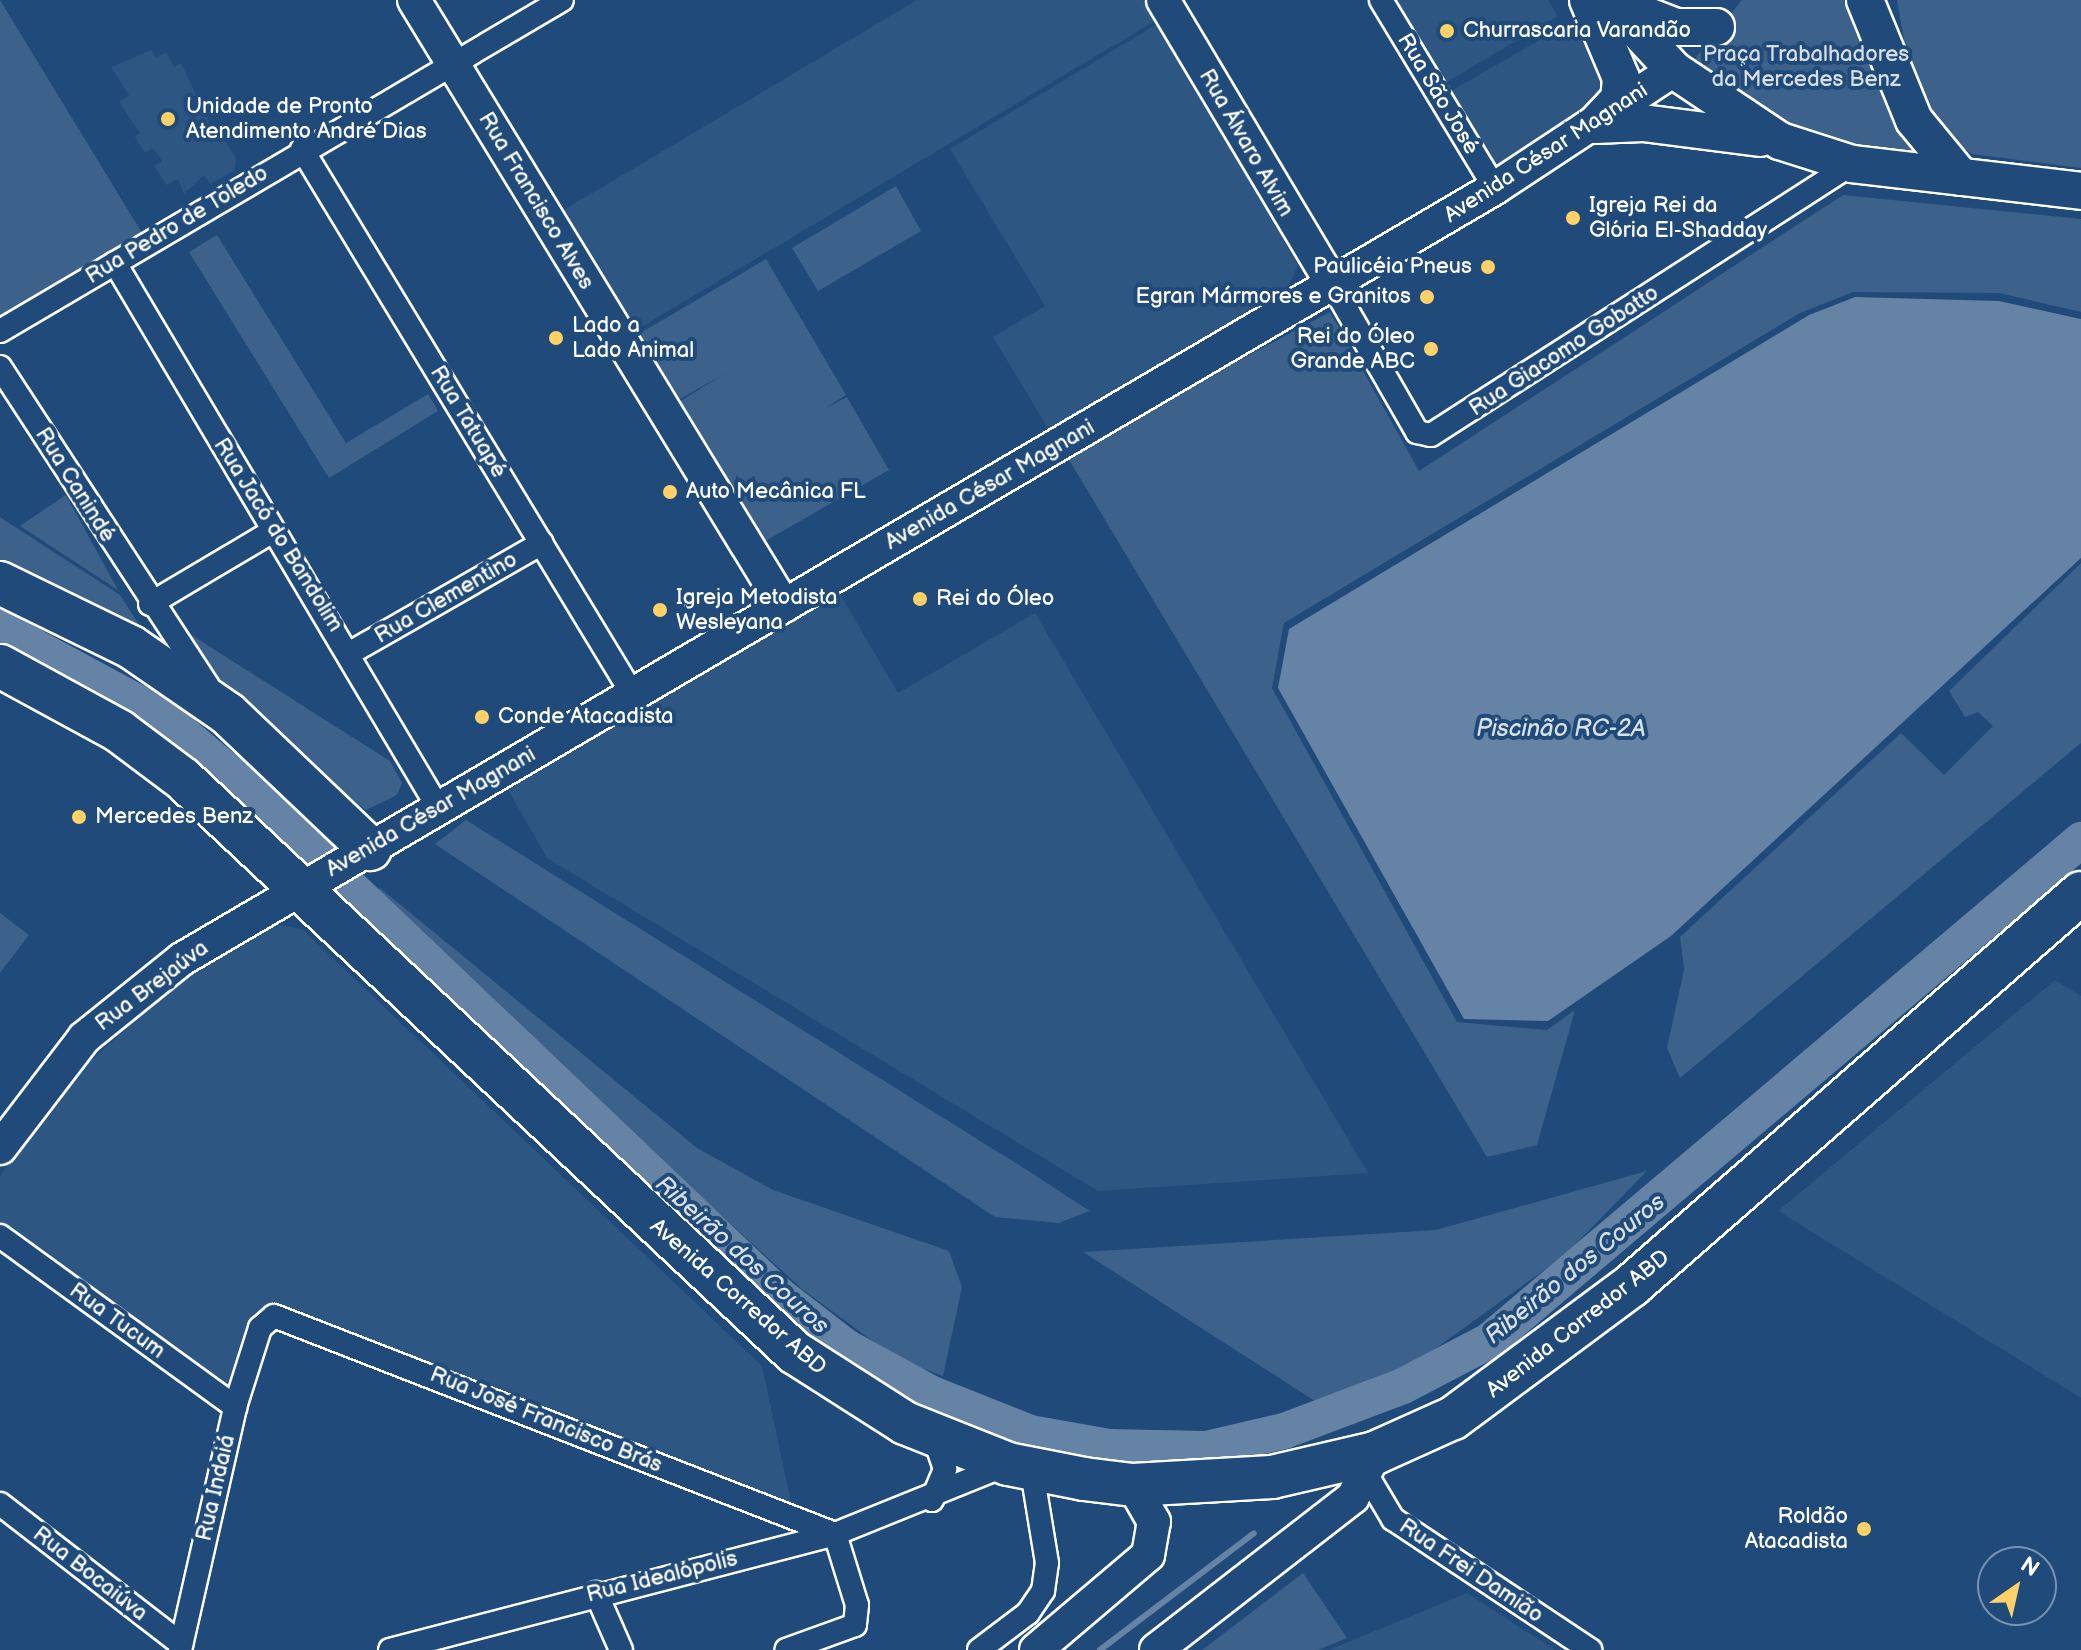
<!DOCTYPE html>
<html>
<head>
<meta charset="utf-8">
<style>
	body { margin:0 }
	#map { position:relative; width:2081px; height:1650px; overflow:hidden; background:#1f4a7a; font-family:"Balsamiq Sans",sans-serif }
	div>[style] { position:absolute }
	.built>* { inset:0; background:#2e5683 }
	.green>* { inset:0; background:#3c618b }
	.water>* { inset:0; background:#6583a4 }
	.stream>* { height:6px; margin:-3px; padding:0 3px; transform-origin:3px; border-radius:3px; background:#6583a4 }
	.river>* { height:36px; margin:-18px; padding:0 18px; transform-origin:18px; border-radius:18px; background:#6583a4 }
	.roads { filter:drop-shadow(2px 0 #fff) drop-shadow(-2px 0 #fff) drop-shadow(0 2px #fff) drop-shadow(0 -2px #fff) }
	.street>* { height:22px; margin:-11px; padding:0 11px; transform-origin:11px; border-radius:11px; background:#1f4a7a }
	.secondary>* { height:32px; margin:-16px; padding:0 16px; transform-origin:16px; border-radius:16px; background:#1f4a7a }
	.primary>* { height:36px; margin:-18px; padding:0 18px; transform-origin:18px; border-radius:18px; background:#1f4a7a }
	.highway>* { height:42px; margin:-21px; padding:0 21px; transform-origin:21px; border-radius:21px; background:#1f4a7a }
	.dots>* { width:22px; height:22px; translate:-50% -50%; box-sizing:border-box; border:4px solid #1f4a7a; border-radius:50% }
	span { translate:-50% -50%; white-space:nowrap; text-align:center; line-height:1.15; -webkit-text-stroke:8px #1f4a7a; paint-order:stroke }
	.poi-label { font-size:22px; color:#fff }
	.left { translate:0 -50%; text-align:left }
	.right { translate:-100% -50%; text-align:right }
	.park-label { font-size:22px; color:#d8dfe8 }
	.street-label { font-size:22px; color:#fff }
	.water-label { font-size:24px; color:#d8e0e8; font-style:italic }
	.north { position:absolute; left:1977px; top:1546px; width:80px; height:80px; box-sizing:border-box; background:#1f4a7a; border:2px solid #7992af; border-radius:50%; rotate:34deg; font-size:22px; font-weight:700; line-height:32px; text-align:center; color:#fff }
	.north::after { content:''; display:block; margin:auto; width:28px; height:36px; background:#ffd166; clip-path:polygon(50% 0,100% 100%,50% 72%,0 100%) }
</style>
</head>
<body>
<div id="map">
	<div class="built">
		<div style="clip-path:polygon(917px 0,1143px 0,1155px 21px,628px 335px,557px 214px)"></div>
		<div style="clip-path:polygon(1387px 0,1548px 0,1558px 16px,1440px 86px)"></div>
		<div style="clip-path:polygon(1574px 20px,1606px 77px,1600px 105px,1496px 175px,1448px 93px)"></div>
		<div style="clip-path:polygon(1157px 24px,1298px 265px,1289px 285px,1052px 435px,993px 337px,1045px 306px,950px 149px)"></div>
		<div style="clip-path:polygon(152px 50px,156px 58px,166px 52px,174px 67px,181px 63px,219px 143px,225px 140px,236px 159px,234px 171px,210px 184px,204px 175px,184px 194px,178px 179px,167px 185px,154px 166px,162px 161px,153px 148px,145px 153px,135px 137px,140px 133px,119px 102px,129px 95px,111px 67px)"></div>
		<div style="clip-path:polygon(837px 589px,898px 693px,1035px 613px,1368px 1173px,1098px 1191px,547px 858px,503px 781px)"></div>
		<div style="clip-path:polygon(269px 923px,302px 929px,762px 1366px,793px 1511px,275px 1307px,253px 1316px,229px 1395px,0 1224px,0 1176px,86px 1065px,167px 992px)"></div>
		<div style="clip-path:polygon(2055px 980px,2081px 996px,2081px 1398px,1778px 1211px)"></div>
		<div style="clip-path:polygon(1467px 1593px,1555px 1650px,1329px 1650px,1346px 1643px)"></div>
	</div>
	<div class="green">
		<div style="clip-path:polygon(0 0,142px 233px,0 318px)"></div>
		<div style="clip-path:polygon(1742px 0,1857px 0,1939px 168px,1806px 137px,1686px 70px)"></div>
		<div style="clip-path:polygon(1897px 0,2081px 0,2081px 168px,1972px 154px,1947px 137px,1932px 122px,1909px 69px)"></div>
		<div style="clip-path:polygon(896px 186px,921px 231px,818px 291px,792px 248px)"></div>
		<div style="clip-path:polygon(1843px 195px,2081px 219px,2081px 312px,1999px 293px,1853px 292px,1800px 313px,1284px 623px,1272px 688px,1457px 1022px,1547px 1030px,1575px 1010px,1537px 1145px,1487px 1157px,1065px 453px,1330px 312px,1419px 471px)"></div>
		<div style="clip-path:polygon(217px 235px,346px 443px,428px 394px,438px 411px,329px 478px,189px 252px)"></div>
		<div style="clip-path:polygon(766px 259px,846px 395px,824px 409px,847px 397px,889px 470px,755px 547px,672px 406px,726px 373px,671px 404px,632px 338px)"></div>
		<div style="clip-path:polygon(66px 495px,118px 590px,20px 526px)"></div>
		<div style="clip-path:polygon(0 517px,120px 595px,142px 629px,0 566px)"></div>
		<div style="clip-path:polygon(2081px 563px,2081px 743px,1680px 1078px,1667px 1048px,1684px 970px,1680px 937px,1901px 733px,1944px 775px,1993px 726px,1978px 712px,1965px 717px,1949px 691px)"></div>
		<div style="clip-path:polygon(193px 636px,390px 761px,402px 783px,397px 795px,366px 810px,301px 763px,182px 640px)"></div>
		<div style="clip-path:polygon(466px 820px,1027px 1170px,1090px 1211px,1059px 1223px,995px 1217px,435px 844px)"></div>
		<div style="clip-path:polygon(380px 888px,697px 1148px,773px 1190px,949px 1251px,962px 1287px,943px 1376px,897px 1359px,802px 1289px,372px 896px)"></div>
		<div style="clip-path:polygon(0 913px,29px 935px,0 973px)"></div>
		<div style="clip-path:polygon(1647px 1171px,1565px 1255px,1407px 1369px,1315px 1401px,1083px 1252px,1436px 1230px)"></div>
		<div style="clip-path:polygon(1303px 1573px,1347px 1638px,1318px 1650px,1202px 1650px)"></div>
	</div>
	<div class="water">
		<div style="clip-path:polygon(1855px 297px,1999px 301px,2081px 319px,2081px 558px,1671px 936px,1548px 1021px,1464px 1019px,1278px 688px,1289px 629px,1809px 315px)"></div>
	</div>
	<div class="stream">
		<div style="left:1100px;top:1650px;width:193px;rotate:-37.2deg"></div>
	</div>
	<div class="river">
		<div style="left:0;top:628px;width:183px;rotate:28.4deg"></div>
		<div style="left:161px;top:715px;width:102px;rotate:40.2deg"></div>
		<div style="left:239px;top:781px;width:747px;rotate:43.59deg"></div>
		<div style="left:780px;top:1296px;width:83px;rotate:37.7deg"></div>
		<div style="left:846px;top:1347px;width:98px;rotate:28.7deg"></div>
		<div style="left:932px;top:1394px;width:105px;rotate:21.7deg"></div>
		<div style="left:1030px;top:1433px;width:80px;rotate:10deg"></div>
		<div style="left:1109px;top:1447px;width:97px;rotate:1.2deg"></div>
		<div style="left:1206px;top:1449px;width:80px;rotate:-13deg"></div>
		<div style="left:1284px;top:1431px;width:127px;rotate:-20.7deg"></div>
		<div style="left:1403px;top:1386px;width:97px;rotate:-27.6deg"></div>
		<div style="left:1489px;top:1341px;width:776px;rotate:-40.24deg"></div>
	</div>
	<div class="roads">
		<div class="street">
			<div style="left:1381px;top:0;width:220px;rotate:58.8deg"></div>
			<div style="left:302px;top:149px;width:638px;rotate:58.77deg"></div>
			<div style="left:115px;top:263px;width:635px;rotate:59.31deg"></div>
			<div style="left:1332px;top:284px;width:171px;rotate:60.1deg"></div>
			<div style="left:1417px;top:432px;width:14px;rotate:12deg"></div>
			<div style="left:1431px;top:435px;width:501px;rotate:-32.77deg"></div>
			<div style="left:0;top:331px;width:652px;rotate:-30.5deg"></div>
			<div style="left:0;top:367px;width:382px;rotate:56.9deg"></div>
			<div style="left:150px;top:604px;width:143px;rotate:-30.7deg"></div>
			<div style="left:350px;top:653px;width:221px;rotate:-29.8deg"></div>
			<div style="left:0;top:1236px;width:291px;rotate:36deg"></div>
			<div style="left:1368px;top:1477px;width:49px;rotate:59.2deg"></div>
			<div style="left:1393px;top:1519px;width:237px;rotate:33.6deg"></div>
			<div style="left:932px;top:1500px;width:34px;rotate:-67deg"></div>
			<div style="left:945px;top:1469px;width:36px;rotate:-109deg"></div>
			<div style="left:0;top:1504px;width:229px;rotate:37.7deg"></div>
			<div style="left:596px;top:1593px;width:62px;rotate:66.3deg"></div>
			<div style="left:180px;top:1650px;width:249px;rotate:-77.2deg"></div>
			<div style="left:235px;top:1407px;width:83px;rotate:-72.4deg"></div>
			<div style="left:260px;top:1328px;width:18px;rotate:-41deg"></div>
			<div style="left:274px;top:1316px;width:602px;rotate:21.24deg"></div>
			<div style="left:835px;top:1534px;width:74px;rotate:72.8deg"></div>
			<div style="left:857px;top:1605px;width:20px;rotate:96deg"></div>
			<div style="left:855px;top:1625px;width:73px;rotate:160.1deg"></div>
			<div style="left:390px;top:1650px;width:460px;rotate:-14.6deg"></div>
			<div style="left:835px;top:1534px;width:187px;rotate:-22deg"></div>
			<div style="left:979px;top:1650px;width:61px;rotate:-37.1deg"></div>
			<div style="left:1028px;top:1613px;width:27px;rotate:-56deg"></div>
			<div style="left:1043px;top:1591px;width:28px;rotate:-82deg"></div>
			<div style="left:1047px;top:1563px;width:93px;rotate:-99.3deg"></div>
		</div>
		<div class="secondary">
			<div style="left:414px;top:0;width:710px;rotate:58.59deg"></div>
			<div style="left:1163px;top:0;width:330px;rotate:59.2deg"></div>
			<div style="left:0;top:1148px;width:138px;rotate:-52.6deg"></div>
			<div style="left:84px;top:1038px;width:126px;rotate:-38.9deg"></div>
			<div style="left:182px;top:959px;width:1523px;rotate:-30.42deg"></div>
			<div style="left:1495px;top:188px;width:214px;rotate:-33.4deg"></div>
			<div style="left:1036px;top:1650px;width:147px;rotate:-40.3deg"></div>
			<div style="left:1148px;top:1555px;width:34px;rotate:-80deg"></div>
			<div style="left:1154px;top:1522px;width:43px;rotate:-119.6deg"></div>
			<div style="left:1156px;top:1650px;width:249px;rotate:-37.8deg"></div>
			<div style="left:1353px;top:1497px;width:49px;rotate:-63.4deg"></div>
		</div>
		<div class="primary">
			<div style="left:1588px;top:0;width:85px;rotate:67.1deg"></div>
			<div style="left:1621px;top:78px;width:21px;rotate:95deg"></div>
			<div style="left:1619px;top:99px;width:35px;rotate:133deg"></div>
			<div style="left:1609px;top:0;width:96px;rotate:47.1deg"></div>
			<div style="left:1674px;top:70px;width:128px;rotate:33.8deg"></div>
			<div style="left:1780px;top:141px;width:76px;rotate:17.7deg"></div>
			<div style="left:1852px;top:164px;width:231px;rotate:6.7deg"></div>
			<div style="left:1865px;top:0;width:130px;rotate:67.8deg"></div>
			<div style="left:1914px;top:120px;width:74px;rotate:50.5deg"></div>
			<div style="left:1622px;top:6px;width:58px;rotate:21.3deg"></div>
			<div style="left:1676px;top:27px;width:40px"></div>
			<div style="left:1595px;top:125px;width:48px;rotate:-2.4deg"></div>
			<div style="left:1643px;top:123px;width:118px;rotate:7.3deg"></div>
		</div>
		<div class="highway">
			<div style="left:0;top:583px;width:146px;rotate:26deg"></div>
			<div style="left:131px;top:647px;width:118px;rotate:34.6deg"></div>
			<div style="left:228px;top:714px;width:196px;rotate:43.6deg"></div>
			<div style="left:0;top:666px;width:136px;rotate:28.6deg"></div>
			<div style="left:119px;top:731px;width:80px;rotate:36.9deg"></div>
			<div style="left:183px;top:779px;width:838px;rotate:43.16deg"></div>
			<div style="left:794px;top:1352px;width:132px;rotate:32.6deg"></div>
			<div style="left:905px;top:1423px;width:111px;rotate:21.7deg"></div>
			<div style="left:1008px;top:1464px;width:77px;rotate:11.2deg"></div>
			<div style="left:1084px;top:1479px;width:49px;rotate:7deg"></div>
			<div style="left:1133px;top:1485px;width:139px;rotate:-3.3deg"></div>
			<div style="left:1272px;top:1477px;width:106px;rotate:-13.1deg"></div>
			<div style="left:1375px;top:1453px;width:85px;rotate:-24.2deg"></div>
			<div style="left:1453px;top:1418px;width:223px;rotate:-36.6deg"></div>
			<div style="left:1632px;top:1285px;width:596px;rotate:-41.12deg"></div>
		</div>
	</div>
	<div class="dots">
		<div style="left:1447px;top:31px;background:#ffd166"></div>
		<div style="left:168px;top:119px;background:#ffd166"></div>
		<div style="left:1573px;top:218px;background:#ffd166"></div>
		<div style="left:1488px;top:267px;background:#ffd166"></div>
		<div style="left:1427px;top:297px;background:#ffd166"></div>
		<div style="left:556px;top:338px;background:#ffd166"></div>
		<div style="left:1431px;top:349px;background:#ffd166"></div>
		<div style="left:670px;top:492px;background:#ffd166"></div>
		<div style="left:920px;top:599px;background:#ffd166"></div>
		<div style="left:660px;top:610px;background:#ffd166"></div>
		<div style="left:482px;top:717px;background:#ffd166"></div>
		<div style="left:79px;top:817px;background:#ffd166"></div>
		<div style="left:1864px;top:1529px;background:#ffd166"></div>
	</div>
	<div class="poi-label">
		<span class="left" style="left:1463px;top:31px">Churrascaria Varandão</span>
		<span class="left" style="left:186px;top:119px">Unidade de Pronto<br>Atendimento André Dias</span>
		<span class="left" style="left:1589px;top:218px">Igreja Rei da<br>Glória El-Shadday</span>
		<span class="right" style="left:1472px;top:267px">Paulicéia Pneus</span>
		<span class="right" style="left:1411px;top:297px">Egran Mármores e Granitos</span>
		<span class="left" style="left:572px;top:338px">Lado a<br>Lado Animal</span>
		<span class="right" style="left:1415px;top:349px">Rei do Óleo<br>Grande ABC</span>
		<span class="left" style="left:686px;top:492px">Auto Mecânica FL</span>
		<span class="left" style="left:676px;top:610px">Igreja Metodista<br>Wesleyana</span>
		<span class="left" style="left:936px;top:599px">Rei do Óleo</span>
		<span class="left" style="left:498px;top:717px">Conde Atacadista</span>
		<span class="left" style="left:95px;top:817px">Mercedes Benz</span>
		<span class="right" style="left:1848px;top:1529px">Roldão<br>Atacadista</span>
	</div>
	<div class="park-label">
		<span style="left:1806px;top:67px">Praça Trabalhadores<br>da Mercedes Benz</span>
	</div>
	<div class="street-label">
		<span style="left:1438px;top:94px;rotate:59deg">Rua São José</span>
		<span style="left:1246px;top:143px;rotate:60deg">Rua Álvaro Alvim</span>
		<span style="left:1546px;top:153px;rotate:-33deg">Avenida César Magnani</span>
		<span style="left:536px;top:201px;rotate:59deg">Rua Francisco Alves</span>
		<span style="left:177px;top:225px;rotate:-31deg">Rua Pedro de Toledo</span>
		<span style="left:1564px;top:351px;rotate:-33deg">Rua Giacomo Gobatto</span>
		<span style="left:468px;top:422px;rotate:59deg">Rua Tatuapé</span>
		<span style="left:75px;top:485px;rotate:58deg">Rua Canindé</span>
		<span style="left:990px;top:485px;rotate:-30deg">Avenida César Magnani</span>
		<span style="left:278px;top:535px;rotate:58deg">Rua Jacó do Bandolim</span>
		<span style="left:446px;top:598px;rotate:-30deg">Rua Clementino</span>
		<span style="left:431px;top:812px;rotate:-30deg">Avenida César Magnani</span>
		<span style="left:152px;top:986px;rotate:-37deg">Rua Brejaúva</span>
		<span style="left:738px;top:1297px;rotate:41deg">Avenida Corredor ABD</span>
		<span style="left:117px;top:1321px;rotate:36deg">Rua Tucum</span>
		<span style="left:1578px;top:1324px;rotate:-38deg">Avenida Corredor ABD</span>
		<span style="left:546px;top:1420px;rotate:22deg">Rua José Francisco Brás</span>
		<span style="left:216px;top:1488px;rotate:-77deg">Rua Indaiá</span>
		<span style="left:1471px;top:1571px;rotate:34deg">Rua Frei Damião</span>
		<span style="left:90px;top:1574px;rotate:38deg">Rua Bocaiúva</span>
		<span style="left:662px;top:1577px;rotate:-14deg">Rua Idealópolis</span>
	</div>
	<div class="water-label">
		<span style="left:1561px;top:729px">Piscinão RC-2A</span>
		<span style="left:742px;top:1255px;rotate:42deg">Ribeirão dos Couros</span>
		<span style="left:1575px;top:1269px;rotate:-39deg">Ribeirão dos Couros</span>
	</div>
	<div class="north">N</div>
</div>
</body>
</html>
